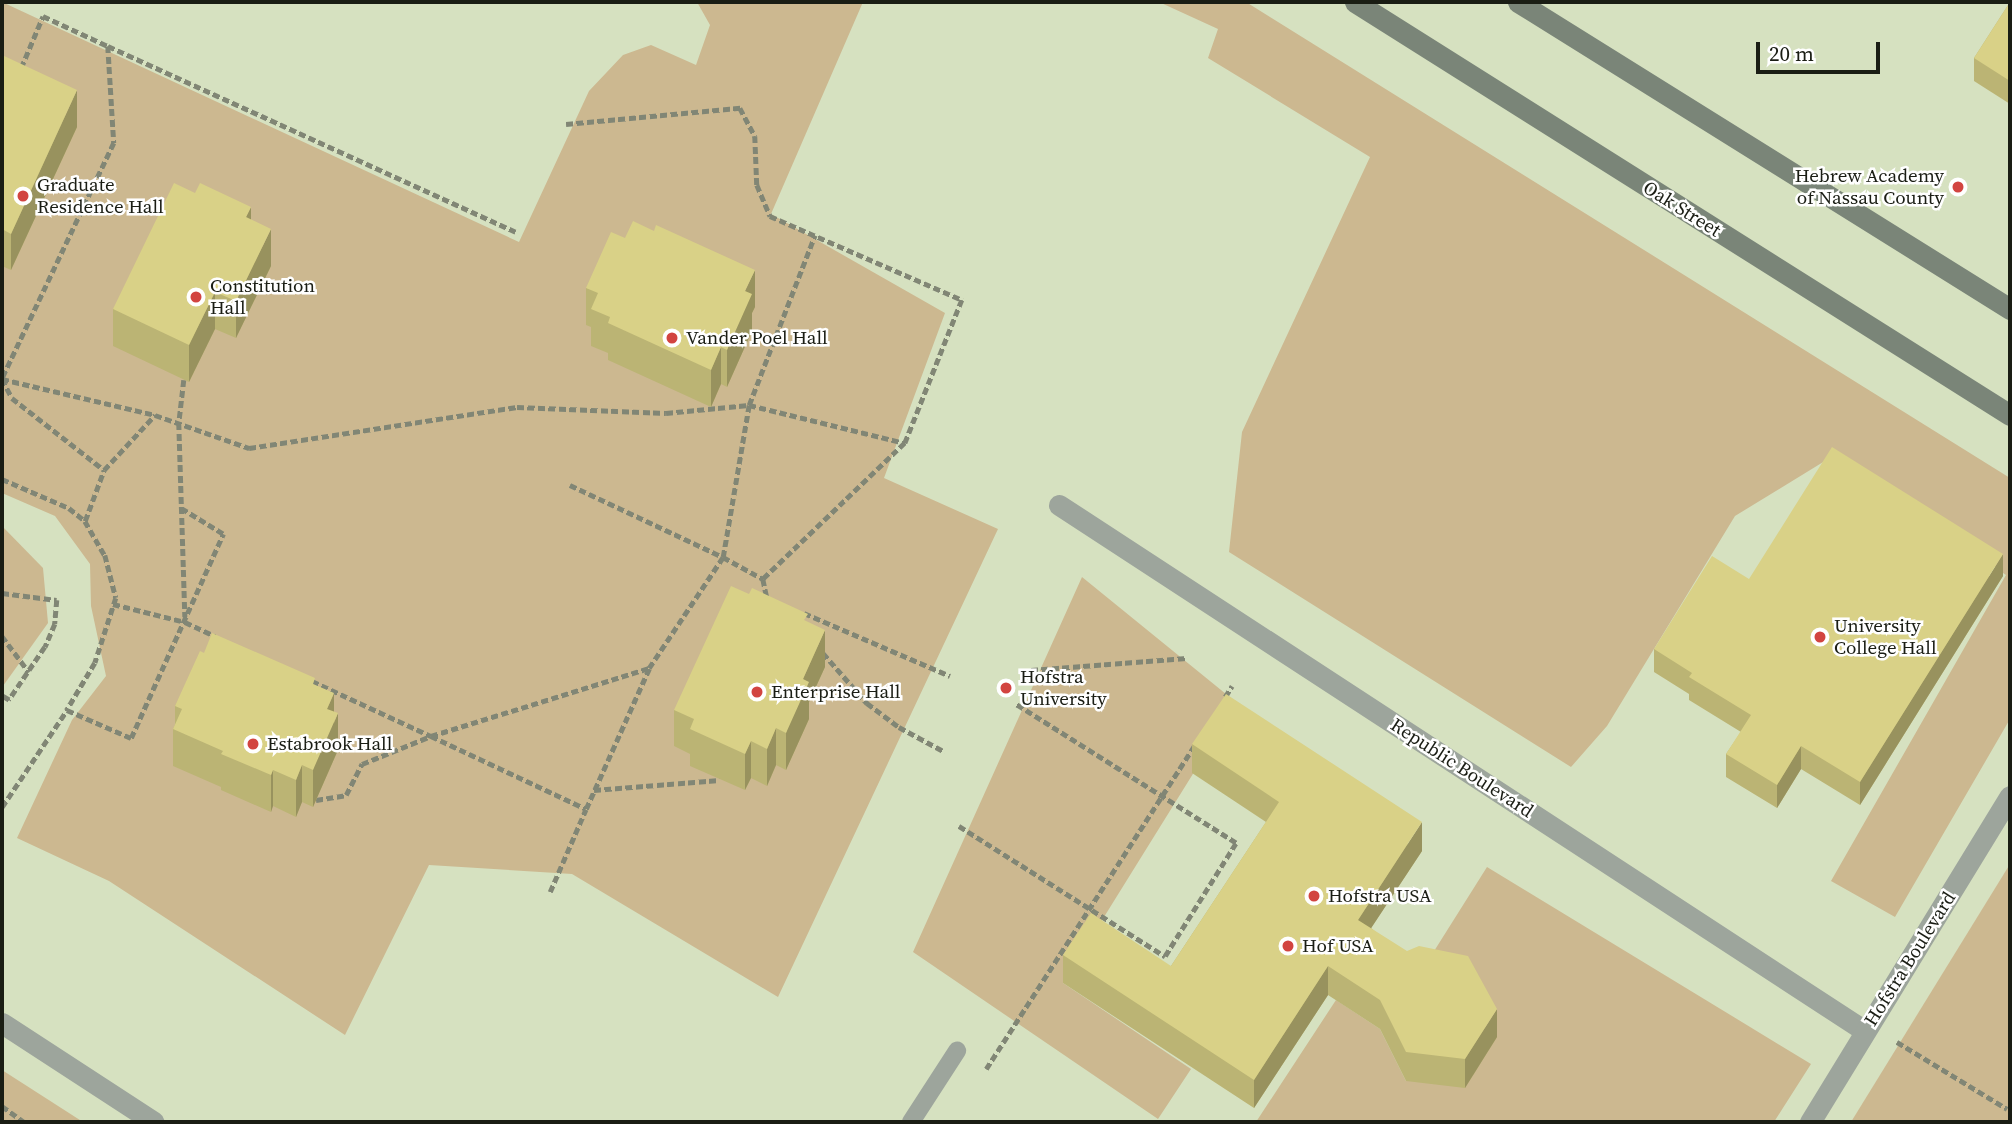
<!DOCTYPE html>
<html>
<head>
<meta charset="utf-8">
<style>
	body { margin:0 }
	#map { position:relative; width:2012px; height:1124px; overflow:hidden; background:#e2ead1; font-family:"Source Serif 4",serif }
	div>[style] { position:absolute }
	.built>* { inset:0; background:#d6e1c0 }
	.green>* { inset:0; background:#ccb890 }
	.path>* { height:4.5px; margin-top:-2.25px; transform-origin:0; background:repeating-linear-gradient(90deg,#818675 0 7px,transparent 0 10.5px) }
	.lane>* { height:18px; margin:-9px; padding:0 9px; transform-origin:9px; border-radius:9px; background:#9da59c }
	.street>* { height:21px; margin:-10.5px; padding:0 10.5px; transform-origin:10.5px; border-radius:10.5px; background:#9da59c }
	.secondary>* { height:21px; margin:-10.5px; padding:0 10.5px; transform-origin:10.5px; border-radius:10.5px; background:#7a8578 }
	.wall>* { inset:0; background:#bbb474 }
	.shaded-wall>* { inset:0; background:#98925e }
	.building>* { inset:0; background:#d9d187 }
	.dots>* { width:19px; height:19px; translate:-50% -50%; box-sizing:border-box; border:4px solid #fff; border-radius:50% }
	span { translate:-50% -50%; white-space:nowrap; text-align:center; line-height:1.15; -webkit-text-stroke:5px #fff; paint-order:stroke }
	.poi-label { font-size:19px; color:#1a1d14 }
	.right { translate:-100% -50%; text-align:right }
	.left { translate:0 -50%; text-align:left }
	.street-label { font-size:19px; color:#1a1d14 }
	.frame { position:absolute; inset:0; border:4px solid #1a1d14; pointer-events:none }
	.scale { position:absolute; left:1756px; top:42px; width:124px; height:32px; box-sizing:border-box; border:4px solid #1a1d14; border-top:0; padding-left:9px; font-size:21px; line-height:24px; white-space:nowrap; color:#1a1d14; -webkit-text-stroke:5px #fff; paint-order:stroke }
</style>
</head>
<body>
<div id="map">
	<div class="built">
		<div style="clip-path:polygon(2px 2px,2010px 2px,2010px 1122px,2px 1122px)"></div>
	</div>
	<div class="green">
		<div style="clip-path:polygon(2px 2px,519px 242px,589px 91px,623px 55px,651px 45px,696px 65px,710px 25px,697px 2px,863px 2px,771px 214px,945px 313px,884px 478px,998px 529px,778px 997px,572px 874px,429px 865px,345px 1035px,109px 881px,17px 838px,72px 720px,106px 676px,91px 606px,90px 564px,55px 516px,2px 493px)"></div>
		<div style="clip-path:polygon(1159px 2px,1246px 2px,2010px 478px,2010px 719px,1895px 917px,1831px 881px,2006px 575px,1833px 456px,1735px 516px,1607px 726px,1571px 767px,1229px 552px,1242px 432px,1370px 157px,1208px 58px,1218px 29px)"></div>
		<div style="clip-path:polygon(2px 526px,43px 568px,48px 623px,3px 686px)"></div>
		<div style="clip-path:polygon(1082px 577px,1237px 703px,1063px 983px,1191px 1069px,1158px 1119px,913px 952px)"></div>
		<div style="clip-path:polygon(2010px 864px,2010px 1122px,1851px 1122px)"></div>
		<div style="clip-path:polygon(1487px 867px,1811px 1064px,1774px 1122px,1256px 1122px,1336px 1000px,1380px 1029px,1406px 1081px,1419px 975px)"></div>
		<div style="clip-path:polygon(2px 1070px,83px 1122px,2px 1122px)"></div>
	</div>
	<div class="path">
		<div style="left:108px;top:46px;width:448px;rotate:24.5deg"></div>
		<div style="left:21px;top:68px;width:56px;rotate:-67.1deg"></div>
		<div style="left:43px;top:16px;width:72px;rotate:24.8deg"></div>
		<div style="left:108px;top:46px;width:97px;rotate:86.5deg"></div>
		<div style="left:114px;top:143px;width:261px;rotate:115.4deg"></div>
		<div style="left:2px;top:379px;width:21px;rotate:62deg"></div>
		<div style="left:12px;top:398px;width:117px;rotate:38deg"></div>
		<div style="left:566px;top:124px;width:175px;rotate:-5.3deg"></div>
		<div style="left:740px;top:108px;width:32px;rotate:62deg"></div>
		<div style="left:755px;top:136px;width:49px;rotate:87.7deg"></div>
		<div style="left:757px;top:185px;width:34px;rotate:67deg"></div>
		<div style="left:770px;top:216px;width:210px;rotate:23.6deg"></div>
		<div style="left:962px;top:300px;width:154px;rotate:111.7deg"></div>
		<div style="left:905px;top:443px;width:197px;rotate:136.2deg"></div>
		<div style="left:2px;top:379px;width:157px;rotate:13.2deg"></div>
		<div style="left:155px;top:415px;width:100px;rotate:19.3deg"></div>
		<div style="left:249px;top:448px;width:271px;rotate:-8.7deg"></div>
		<div style="left:517px;top:407px;width:149px;rotate:2.3deg"></div>
		<div style="left:666px;top:413px;width:83px;rotate:-5.5deg"></div>
		<div style="left:749px;top:405px;width:161px;rotate:13.7deg"></div>
		<div style="left:184px;top:380px;width:43px;rotate:96.6deg"></div>
		<div style="left:179px;top:423px;width:194px;rotate:88.2deg"></div>
		<div style="left:2px;top:479px;width:73px;rotate:23.4deg"></div>
		<div style="left:69px;top:508px;width:21px;rotate:39deg"></div>
		<div style="left:85px;top:521px;width:39px;rotate:60deg"></div>
		<div style="left:105px;top:555px;width:44px;rotate:75.7deg"></div>
		<div style="left:116px;top:598px;width:68px;rotate:107.9deg"></div>
		<div style="left:95px;top:663px;width:55px;rotate:120.8deg"></div>
		<div style="left:67px;top:710px;width:70px;rotate:23.6deg"></div>
		<div style="left:131px;top:738px;width:224px;rotate:-65.7deg"></div>
		<div style="left:223px;top:534px;width:48px;rotate:-148.6deg"></div>
		<div style="left:570px;top:485px;width:169px;rotate:25.2deg"></div>
		<div style="left:723px;top:557px;width:154px;rotate:-80.3deg"></div>
		<div style="left:749px;top:405px;width:182px;rotate:-68.8deg"></div>
		<div style="left:85px;top:521px;width:54px;rotate:-69.6deg"></div>
		<div style="left:104px;top:470px;width:75px;rotate:-47.2deg"></div>
		<div style="left:2px;top:593px;width:55px;rotate:7.3deg"></div>
		<div style="left:57px;top:600px;width:24px;rotate:95deg"></div>
		<div style="left:55px;top:624px;width:25px;rotate:113deg"></div>
		<div style="left:45px;top:647px;width:64px;rotate:124.2deg"></div>
		<div style="left:9px;top:700px;width:8px;rotate:-150deg"></div>
		<div style="left:113px;top:604px;width:74px;rotate:14deg"></div>
		<div style="left:185px;top:622px;width:33px;rotate:25deg"></div>
		<div style="left:804px;top:613px;width:159px;rotate:23.3deg"></div>
		<div style="left:2px;top:636px;width:45px;rotate:53.1deg"></div>
		<div style="left:823px;top:653px;width:67px;rotate:48.7deg"></div>
		<div style="left:867px;top:703px;width:40px;rotate:37deg"></div>
		<div style="left:899px;top:727px;width:52px;rotate:28.5deg"></div>
		<div style="left:1031px;top:670px;width:156px;rotate:-4.4deg"></div>
		<div style="left:312px;top:681px;width:131px;rotate:24.8deg"></div>
		<div style="left:431px;top:736px;width:228px;rotate:-17.3deg"></div>
		<div style="left:649px;top:668px;width:133px;rotate:-56.3deg"></div>
		<div style="left:723px;top:557px;width:46px;rotate:28.8deg"></div>
		<div style="left:763px;top:579px;width:19px;rotate:78deg"></div>
		<div style="left:1225px;top:697px;width:13px;rotate:-58deg"></div>
		<div style="left:594px;top:790px;width:126px;rotate:-4.5deg"></div>
		<div style="left:316px;top:800px;width:30px;rotate:-9deg"></div>
		<div style="left:346px;top:795px;width:35px;rotate:-63deg"></div>
		<div style="left:362px;top:764px;width:74px;rotate:-22.1deg"></div>
		<div style="left:431px;top:736px;width:171px;rotate:25.2deg"></div>
		<div style="left:586px;top:809px;width:154px;rotate:-65.8deg"></div>
		<div style="left:2px;top:807px;width:117px;rotate:-56.2deg"></div>
		<div style="left:959px;top:826px;width:244px;rotate:32.3deg"></div>
		<div style="left:1165px;top:956px;width:133px;rotate:-57.9deg"></div>
		<div style="left:1236px;top:843px;width:261px;rotate:-147.8deg"></div>
		<div style="left:550px;top:892px;width:90px;rotate:-66.6deg"></div>
		<div style="left:1897px;top:1042px;width:129px;rotate:31.3deg"></div>
		<div style="left:986px;top:1069px;width:384px;rotate:-57.2deg"></div>
		<div style="left:2px;top:1106px;width:27px;rotate:36deg"></div>
	</div>
	<div class="lane">
		<div style="left:911px;top:1122px;width:85px;rotate:-57.1deg"></div>
	</div>
	<div class="street">
		<div style="left:1059px;top:505px;width:962px;rotate:33.13deg"></div>
		<div style="left:2px;top:1023px;width:181px;rotate:33.1deg"></div>
		<div style="left:1810px;top:1122px;width:382px;rotate:-58.5deg"></div>
	</div>
	<div class="secondary">
		<div style="left:1355px;top:2px;width:774px;rotate:32.23deg"></div>
		<div style="left:1518px;top:2px;width:580px;rotate:31.96deg"></div>
	</div>
	<div class="wall">
		<div style="clip-path:polygon(2010px 2px,2010px 104px,1974px 81px,1974px 58px)"></div>
		<div style="clip-path:polygon(2px 55px,77px 127px,11px 270px,2px 266px)"></div>
		<div style="clip-path:polygon(251px 220px,271px 266px,236px 338px,215px 329px,189px 382px,113px 346px,113px 309px)"></div>
		<div style="clip-path:polygon(586px 288px,755px 307px,752px 313px,752px 331px,727px 387px,721px 384px,711px 407px,608px 360px,608px 353px,591px 346px,591px 327px,586px 325px)"></div>
		<div style="clip-path:polygon(2003px 576px,1860px 805px,1801px 769px,1777px 808px,1726px 777px,1726px 754px,1741px 732px,1689px 700px,1689px 694px,1654px 672px,1654px 649px,1749px 579px)"></div>
		<div style="clip-path:polygon(808px 622px,825px 667px,809px 702px,809px 719px,786px 770px,776px 765px,767px 786px,751px 778px,745px 790px,690px 766px,690px 754px,674px 746px,674px 710px)"></div>
		<div style="clip-path:polygon(204px 653px,315px 685px,334px 711px,338px 750px,313px 807px,302px 802px,296px 817px,273px 806px,271px 812px,221px 790px,221px 787px,173px 766px,173px 729px,175px 725px,175px 706px)"></div>
		<div style="clip-path:polygon(1192px 744px,1422px 851px,1371px 928px,1497px 1037px,1465px 1088px,1406px 1081px,1380px 1029px,1328px 995px,1254px 1108px,1063px 983px,1063px 955px,1171px 966px,1266px 822px,1192px 773px)"></div>
	</div>
	<div class="shaded-wall">
		<div style="clip-path:polygon(77px 90px,77px 127px,11px 270px,11px 234px)"></div>
		<div style="clip-path:polygon(251px 207px,251px 244px,246px 217px)"></div>
		<div style="clip-path:polygon(271px 229px,271px 266px,236px 338px,236px 301px)"></div>
		<div style="clip-path:polygon(755px 270px,755px 307px,752px 313px,752px 331px,727px 387px,727px 350px,745px 291px)"></div>
		<div style="clip-path:polygon(215px 292px,215px 329px,189px 382px,189px 345px)"></div>
		<div style="clip-path:polygon(721px 347px,721px 384px,711px 407px,711px 370px)"></div>
		<div style="clip-path:polygon(2003px 554px,2003px 576px,1860px 805px,1860px 782px)"></div>
		<div style="clip-path:polygon(825px 630px,825px 667px,809px 702px,809px 719px,786px 770px,786px 733px,803px 679px)"></div>
		<div style="clip-path:polygon(334px 693px,334px 723px,338px 713px,338px 750px,313px 807px,313px 770px,327px 709px)"></div>
		<div style="clip-path:polygon(776px 728px,776px 765px,767px 786px,767px 749px)"></div>
		<div style="clip-path:polygon(751px 741px,751px 778px,745px 790px,745px 754px)"></div>
		<div style="clip-path:polygon(1801px 746px,1801px 769px,1777px 808px,1777px 785px)"></div>
		<div style="clip-path:polygon(302px 765px,302px 802px,296px 817px,296px 780px)"></div>
		<div style="clip-path:polygon(273px 770px,273px 806px,271px 812px,271px 775px)"></div>
		<div style="clip-path:polygon(1422px 822px,1422px 851px,1358px 948px,1358px 920px)"></div>
		<div style="clip-path:polygon(1328px 966px,1328px 995px,1254px 1108px,1254px 1080px)"></div>
		<div style="clip-path:polygon(1497px 1009px,1497px 1037px,1465px 1088px,1465px 1059px)"></div>
	</div>
	<div class="building">
		<div style="clip-path:polygon(2010px 2px,2010px 81px,1974px 58px)"></div>
		<div style="clip-path:polygon(2px 55px,77px 90px,11px 234px,2px 229px)"></div>
		<div style="clip-path:polygon(174px 183px,195px 193px,200px 183px,251px 207px,246px 217px,271px 229px,236px 301px,215px 292px,189px 345px,113px 309px)"></div>
		<div style="clip-path:polygon(633px 221px,654px 231px,656px 225px,755px 270px,745px 291px,752px 294px,727px 350px,721px 347px,711px 370px,608px 323px,610px 317px,591px 309px,598px 293px,586px 288px,611px 232px,625px 238px)"></div>
		<div style="clip-path:polygon(1832px 447px,2003px 554px,1860px 782px,1801px 746px,1777px 785px,1726px 754px,1751px 715px,1689px 677px,1692px 673px,1654px 649px,1712px 556px,1749px 579px)"></div>
		<div style="clip-path:polygon(731px 586px,749px 594px,752px 588px,808px 614px,804px 620px,825px 630px,803px 679px,809px 682px,786px 733px,776px 728px,767px 749px,751px 741px,745px 754px,690px 729px,694px 719px,674px 710px)"></div>
		<div style="clip-path:polygon(212px 633px,315px 678px,313px 684px,334px 693px,327px 709px,338px 713px,313px 770px,302px 765px,296px 780px,273px 770px,271px 775px,221px 754px,223px 751px,173px 729px,182px 709px,175px 706px,200px 651px,204px 653px)"></div>
		<div style="clip-path:polygon(1226px 694px,1422px 822px,1358px 920px,1407px 951px,1419px 946px,1468px 956px,1497px 1009px,1465px 1059px,1406px 1052px,1380px 1000px,1328px 966px,1254px 1080px,1063px 955px,1091px 913px,1171px 966px,1279px 802px,1192px 744px)"></div>
	</div>
	<div class="dots">
		<div style="left:1958px;top:187px;background:#d24440"></div>
		<div style="left:23px;top:196px;background:#d24440"></div>
		<div style="left:196px;top:297px;background:#d24440"></div>
		<div style="left:672px;top:338px;background:#d24440"></div>
		<div style="left:1820px;top:637px;background:#d24440"></div>
		<div style="left:1006px;top:688px;background:#d24440"></div>
		<div style="left:757px;top:692px;background:#d24440"></div>
		<div style="left:253px;top:744px;background:#d24440"></div>
		<div style="left:1314px;top:896px;background:#d24440"></div>
		<div style="left:1288px;top:946px;background:#d24440"></div>
	</div>
	<div class="poi-label">
		<span class="right" style="left:1944px;top:187px">Hebrew Academy<br>of Nassau County</span>
		<span class="left" style="left:37px;top:196px">Graduate<br>Residence Hall</span>
		<span class="left" style="left:210px;top:297px">Constitution<br>Hall</span>
		<span class="left" style="left:686px;top:338px">Vander Poel Hall</span>
		<span class="left" style="left:1834px;top:637px">University<br>College Hall</span>
		<span class="left" style="left:1020px;top:688px">Hofstra<br>University</span>
		<span class="left" style="left:771px;top:692px">Enterprise Hall</span>
		<span class="left" style="left:267px;top:744px">Estabrook Hall</span>
		<span class="left" style="left:1328px;top:896px">Hofstra USA</span>
		<span class="left" style="left:1302px;top:946px">Hof USA</span>
	</div>
	<div class="street-label">
		<span style="left:1682px;top:209px;rotate:32deg">Oak Street</span>
		<span style="left:1462px;top:768px;rotate:33deg">Republic Boulevard</span>
		<span style="left:1910px;top:959px;rotate:-58deg">Hofstra Boulevard</span>
	</div>
	<div class="frame"></div>
	<div class="scale">20 m</div>
</div>
</body>
</html>
